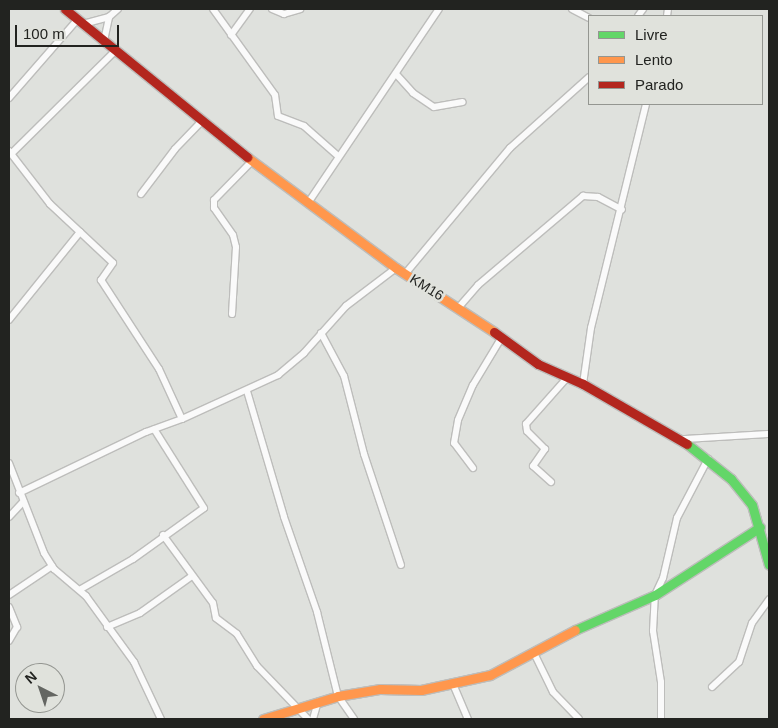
<!DOCTYPE html>
<html>
<head>
<meta charset="utf-8">
<style>
	body { margin:0 }
	#map { position:relative; width:778px; height:728px; overflow:hidden; background:#dfe1dd; font-family:Arial,sans-serif }
	div>[style] { position:absolute }
	.roads { filter:drop-shadow(1px 0 #bdbdbb) drop-shadow(-1px 0 #bdbdbb) drop-shadow(0 1px #bdbdbb) drop-shadow(0 -1px #bdbdbb) }
	.street>* { height:6px; margin:-3px; padding:0 3px; transform-origin:3px; border-radius:3px; background:#fafafa }
	.fast>* { height:9px; margin:-4.5px; padding:0 4.5px; transform-origin:4.5px; border-radius:4.5px; background:#63d668 }
	.slow>* { height:9px; margin:-4.5px; padding:0 4.5px; transform-origin:4.5px; border-radius:4.5px; background:#ff974d }
	.jam>* { height:9px; margin:-4.5px; padding:0 4.5px; transform-origin:4.5px; border-radius:4.5px; background:#b3261e }
	span { translate:-50% -50%; white-space:nowrap; text-align:center; line-height:1.15; -webkit-text-stroke:5px #e0e2dc; paint-order:stroke }
	.street-label { font-size:14px; color:#222320 }
	.frame { position:absolute; inset:0; border:10px solid #222320; pointer-events:none }
	.legend { position:absolute; left:588px; top:15px; width:175px; height:90px; box-sizing:border-box; background:#e0e2dc; border:1px solid #949691; margin:0; padding:6px 9px; list-style:none; font-size:15px; color:#222320 }
	.legend li { display:flex; align-items:center; gap:10px; height:25px }
	.legend b { width:25px; border:1px solid #949691 }
	.north { position:absolute; left:15px; top:663px; width:50px; height:50px; box-sizing:border-box; background:#e0e2dc; border:1px solid #949691; border-radius:50%; rotate:319deg; font-size:14px; font-weight:700; line-height:20px; text-align:center; color:#222320 }
	.north::after { content:''; display:block; margin:auto; width:18px; height:22px; background:#646662; clip-path:polygon(50% 0,100% 100%,50% 72%,0 100%) }
	.scale { position:absolute; left:15px; top:25px; width:104px; height:22px; box-sizing:border-box; border:2px solid #222320; border-top:0; padding-left:6px; font-size:15px; line-height:18px; white-space:nowrap; color:#222320; -webkit-text-stroke:4px #e0e2dc; paint-order:stroke }
</style>
</head>
<body>
<div id="map">
	<div class="roads">
		<div class="street">
			<div style="left:213px;top:9px;width:106px;rotate:54.2deg"></div>
			<div style="left:275px;top:95px;width:21px;rotate:82deg"></div>
			<div style="left:278px;top:116px;width:28px;rotate:21deg"></div>
			<div style="left:304px;top:126px;width:45px;rotate:41.4deg"></div>
			<div style="left:272px;top:9px;width:13px;rotate:23deg"></div>
			<div style="left:284px;top:14px;width:17px;rotate:-17deg"></div>
			<div style="left:572px;top:9px;width:19px;rotate:28deg"></div>
			<div style="left:638px;top:16px;width:9px;rotate:-54deg"></div>
			<div style="left:667px;top:16px;width:7px;rotate:-82deg"></div>
			<div style="left:83px;top:24px;width:27px;rotate:-15deg"></div>
			<div style="left:231px;top:35px;width:32px;rotate:-54deg"></div>
			<div style="left:104px;top:41px;width:25px;rotate:-78deg"></div>
			<div style="left:109px;top:17px;width:12px;rotate:-42deg"></div>
			<div style="left:396px;top:74px;width:25px;rotate:48deg"></div>
			<div style="left:413px;top:93px;width:25px;rotate:34deg"></div>
			<div style="left:434px;top:107px;width:29px;rotate:-10deg"></div>
			<div style="left:9px;top:98px;width:105px;rotate:-48.9deg"></div>
			<div style="left:9px;top:151px;width:67px;rotate:52.3deg"></div>
			<div style="left:50px;top:204px;width:41px;rotate:43deg"></div>
			<div style="left:80px;top:232px;width:113px;rotate:128.9deg"></div>
			<div style="left:11px;top:154px;width:148px;rotate:-44.7deg"></div>
			<div style="left:141px;top:194px;width:56px;rotate:-52.9deg"></div>
			<div style="left:175px;top:149px;width:39px;rotate:-46deg"></div>
			<div style="left:308px;top:203px;width:234px;rotate:-56deg"></div>
			<div style="left:80px;top:232px;width:45px;rotate:43.2deg"></div>
			<div style="left:113px;top:263px;width:21px;rotate:125deg"></div>
			<div style="left:101px;top:280px;width:106px;rotate:56.9deg"></div>
			<div style="left:159px;top:369px;width:55px;rotate:65.3deg"></div>
			<div style="left:405px;top:274px;width:164px;rotate:-50.2deg"></div>
			<div style="left:510px;top:148px;width:106px;rotate:-41.9deg"></div>
			<div style="left:459px;top:307px;width:29px;rotate:-49deg"></div>
			<div style="left:478px;top:285px;width:138px;rotate:-40.3deg"></div>
			<div style="left:583px;top:196px;width:15px;rotate:4deg"></div>
			<div style="left:598px;top:197px;width:27px;rotate:28deg"></div>
			<div style="left:232px;top:314px;width:67px;rotate:-86.6deg"></div>
			<div style="left:236px;top:247px;width:12px;rotate:-104deg"></div>
			<div style="left:233px;top:235px;width:33px;rotate:-125deg"></div>
			<div style="left:214px;top:208px;width:8px;rotate:-90deg"></div>
			<div style="left:214px;top:200px;width:54px;rotate:-45.7deg"></div>
			<div style="left:321px;top:333px;width:49px;rotate:61.9deg"></div>
			<div style="left:344px;top:376px;width:81px;rotate:75.6deg"></div>
			<div style="left:364px;top:454px;width:117px;rotate:71.6deg"></div>
			<div style="left:583px;top:384px;width:57px;rotate:-81.9deg"></div>
			<div style="left:591px;top:328px;width:231px;rotate:-76.2deg"></div>
			<div style="left:247px;top:391px;width:131px;rotate:73.6deg"></div>
			<div style="left:284px;top:517px;width:101px;rotate:70.8deg"></div>
			<div style="left:317px;top:612px;width:87px;rotate:76deg"></div>
			<div style="left:338px;top:696px;width:28px;rotate:55deg"></div>
			<div style="left:684px;top:439px;width:85px;rotate:-3.4deg"></div>
			<div style="left:9px;top:463px;width:97px;rotate:68.7deg"></div>
			<div style="left:44px;top:553px;width:19px;rotate:58deg"></div>
			<div style="left:54px;top:569px;width:42px;rotate:40.2deg"></div>
			<div style="left:86px;top:596px;width:82px;rotate:54deg"></div>
			<div style="left:134px;top:662px;width:63px;rotate:64.7deg"></div>
			<div style="left:473px;top:468px;width:31px;rotate:-127deg"></div>
			<div style="left:454px;top:443px;width:23px;rotate:-80deg"></div>
			<div style="left:458px;top:420px;width:38px;rotate:-67deg"></div>
			<div style="left:473px;top:385px;width:56px;rotate:-58.9deg"></div>
			<div style="left:551px;top:482px;width:24px;rotate:-138deg"></div>
			<div style="left:533px;top:466px;width:21px;rotate:-55deg"></div>
			<div style="left:545px;top:449px;width:25px;rotate:-135deg"></div>
			<div style="left:527px;top:431px;width:7px;rotate:-98deg"></div>
			<div style="left:526px;top:424px;width:60px;rotate:-48.4deg"></div>
			<div style="left:19px;top:493px;width:141px;rotate:-25.7deg"></div>
			<div style="left:146px;top:432px;width:38px;rotate:-20deg"></div>
			<div style="left:182px;top:419px;width:106px;rotate:-24.6deg"></div>
			<div style="left:278px;top:375px;width:34px;rotate:-40deg"></div>
			<div style="left:304px;top:353px;width:63px;rotate:-48.2deg"></div>
			<div style="left:346px;top:306px;width:63px;rotate:-37.2deg"></div>
			<div style="left:9px;top:517px;width:21px;rotate:-47deg"></div>
			<div style="left:163px;top:535px;width:84px;rotate:53.7deg"></div>
			<div style="left:213px;top:603px;width:15px;rotate:79deg"></div>
			<div style="left:216px;top:618px;width:26px;rotate:37deg"></div>
			<div style="left:237px;top:634px;width:38px;rotate:58deg"></div>
			<div style="left:257px;top:666px;width:74px;rotate:46.1deg"></div>
			<div style="left:81px;top:589px;width:60px;rotate:-30deg"></div>
			<div style="left:133px;top:559px;width:87px;rotate:-35.7deg"></div>
			<div style="left:204px;top:508px;width:93px;rotate:-122.3deg"></div>
			<div style="left:9px;top:595px;width:52px;rotate:-34deg"></div>
			<div style="left:9px;top:607px;width:22px;rotate:68deg"></div>
			<div style="left:17px;top:627px;width:16px;rotate:120deg"></div>
			<div style="left:107px;top:627px;width:36px;rotate:-23deg"></div>
			<div style="left:140px;top:613px;width:64px;rotate:-35.4deg"></div>
			<div style="left:534px;top:653px;width:43px;rotate:64deg"></div>
			<div style="left:553px;top:692px;width:37px;rotate:46deg"></div>
			<div style="left:453px;top:684px;width:38px;rotate:67deg"></div>
			<div style="left:712px;top:687px;width:37px;rotate:-43deg"></div>
			<div style="left:739px;top:662px;width:41px;rotate:-71.6deg"></div>
			<div style="left:752px;top:623px;width:29px;rotate:-54deg"></div>
			<div style="left:313px;top:719px;width:18px;rotate:-74deg"></div>
			<div style="left:661px;top:719px;width:37px;rotate:-90deg"></div>
			<div style="left:661px;top:682px;width:52px;rotate:-98.9deg"></div>
			<div style="left:653px;top:631px;width:36px;rotate:-87deg"></div>
			<div style="left:655px;top:595px;width:19px;rotate:-65deg"></div>
			<div style="left:663px;top:578px;width:62px;rotate:-76.9deg"></div>
			<div style="left:677px;top:518px;width:67px;rotate:-62.3deg"></div>
		</div>
		<div class="fast">
			<div style="left:687px;top:444px;width:56px;rotate:38.5deg"></div>
			<div style="left:731px;top:479px;width:33px;rotate:51deg"></div>
			<div style="left:752px;top:505px;width:62px;rotate:74.2deg"></div>
			<div style="left:575px;top:630px;width:87px;rotate:-23.6deg"></div>
			<div style="left:655px;top:595px;width:125px;rotate:-32.9deg"></div>
		</div>
		<div class="slow">
			<div style="left:247px;top:157px;width:186px;rotate:36.7deg"></div>
			<div style="left:396px;top:268px;width:117px;rotate:33.1deg"></div>
			<div style="left:263px;top:719px;width:78px;rotate:-17deg"></div>
			<div style="left:338px;top:696px;width:43px;rotate:-9.5deg"></div>
			<div style="left:380px;top:689px;width:41px;rotate:1.4deg"></div>
			<div style="left:421px;top:690px;width:71px;rotate:-12.3deg"></div>
			<div style="left:490px;top:675px;width:96px;rotate:-27.9deg"></div>
		</div>
		<div class="jam">
			<div style="left:65px;top:9px;width:235px;rotate:39.1deg"></div>
			<div style="left:494px;top:332px;width:54px;rotate:36deg"></div>
			<div style="left:538px;top:364px;width:49px;rotate:24deg"></div>
			<div style="left:583px;top:384px;width:120px;rotate:30deg"></div>
		</div>
	</div>
	<div class="street-label">
		<span style="left:427px;top:287px;rotate:32deg">KM16</span>
	</div>
	<div class="frame"></div>
	<ul class="legend">
	<li><b style="height:6px;background:#63d668"></b>Livre</li>
	<li><b style="height:6px;background:#ff974d"></b>Lento</li>
	<li><b style="height:6px;background:#b3261e"></b>Parado</li>
	</ul>
	<div class="north">N</div>
	<div class="scale">100 m</div>
</div>
</body>
</html>
